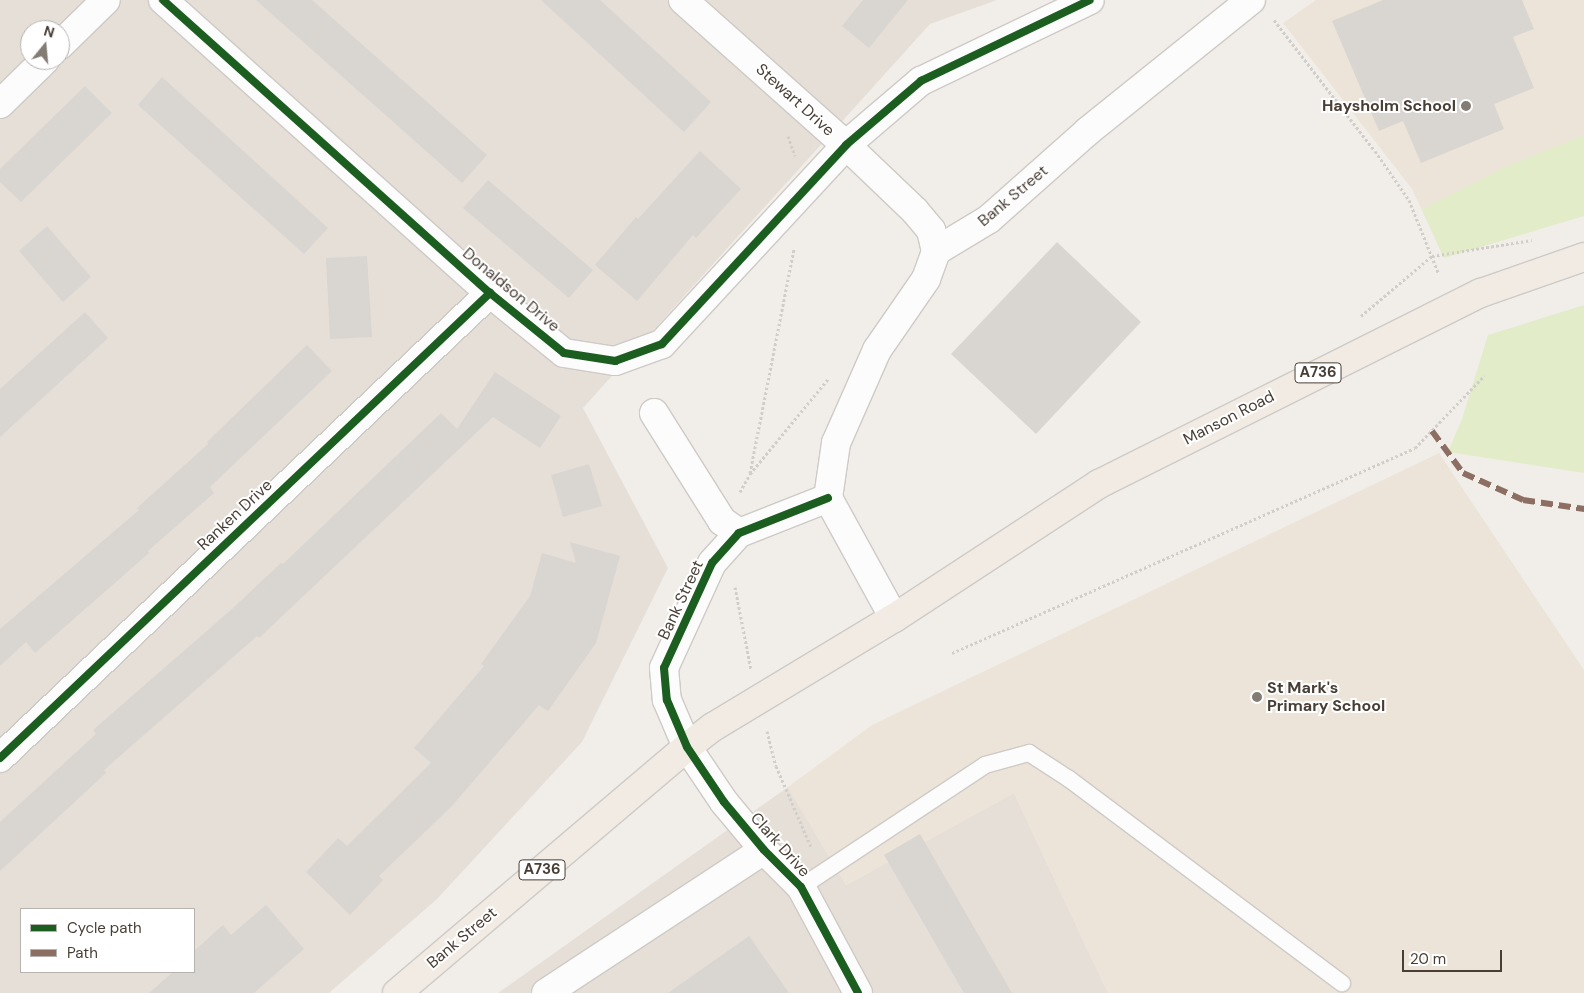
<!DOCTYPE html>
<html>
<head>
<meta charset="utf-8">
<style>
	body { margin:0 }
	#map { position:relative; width:1584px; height:993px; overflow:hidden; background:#f1eeea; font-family:"DM Sans",sans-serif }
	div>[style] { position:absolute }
	.residential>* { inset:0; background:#e6dfd7 }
	.education>* { inset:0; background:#ece4d9 }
	.green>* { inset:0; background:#e2ecc8 }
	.building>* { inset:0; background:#d9d5d1 }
	.path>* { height:3px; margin-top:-1.5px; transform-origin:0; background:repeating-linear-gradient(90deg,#d1ceca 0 2.5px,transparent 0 5px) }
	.roads { filter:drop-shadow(1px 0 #cecac6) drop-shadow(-1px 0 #cecac6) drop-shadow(0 1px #cecac6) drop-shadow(0 -1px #cecac6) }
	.service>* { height:16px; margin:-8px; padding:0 8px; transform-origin:8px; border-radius:8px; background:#fdfcfc }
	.minor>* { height:28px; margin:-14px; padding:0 14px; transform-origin:14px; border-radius:14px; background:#fdfcfc }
	.primary>* { height:28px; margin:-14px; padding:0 14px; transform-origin:14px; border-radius:14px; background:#f1ebe4 }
	.quiet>* { height:6px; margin-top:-3px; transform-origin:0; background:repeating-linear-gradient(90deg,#8d6e63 0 12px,transparent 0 18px) }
	.cycleway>* { height:8px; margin:-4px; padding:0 4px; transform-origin:4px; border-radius:4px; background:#1b5e20 }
	.dots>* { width:14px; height:14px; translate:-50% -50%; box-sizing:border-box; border:2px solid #fff; border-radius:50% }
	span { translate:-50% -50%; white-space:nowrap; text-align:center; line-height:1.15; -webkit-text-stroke:4px #fff; paint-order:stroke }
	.shield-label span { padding:1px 4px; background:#fff; border:1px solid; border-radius:4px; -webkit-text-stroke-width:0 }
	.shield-label { font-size:15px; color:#483e35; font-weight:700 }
	.street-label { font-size:16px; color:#483e35 }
	.poi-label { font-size:16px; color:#483e35; font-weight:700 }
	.right { translate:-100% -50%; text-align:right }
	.left { translate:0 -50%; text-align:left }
	.legend { position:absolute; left:20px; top:908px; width:175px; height:65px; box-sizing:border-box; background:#fff; border:1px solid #b6b2ae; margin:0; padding:6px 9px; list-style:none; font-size:15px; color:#483e35 }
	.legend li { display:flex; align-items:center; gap:10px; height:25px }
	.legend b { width:25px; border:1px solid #b6b2ae }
	.north { position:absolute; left:20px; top:20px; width:50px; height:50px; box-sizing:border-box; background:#fff; border:1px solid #b6b2ae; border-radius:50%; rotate:17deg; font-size:14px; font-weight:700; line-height:20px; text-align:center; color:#483e35 }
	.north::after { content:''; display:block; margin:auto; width:18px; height:22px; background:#837c74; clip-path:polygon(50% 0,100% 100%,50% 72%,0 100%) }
	.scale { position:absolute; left:1402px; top:950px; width:100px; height:22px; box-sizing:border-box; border:2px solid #483e35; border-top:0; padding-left:6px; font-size:15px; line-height:18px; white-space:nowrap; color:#483e35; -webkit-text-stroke:4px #fff; paint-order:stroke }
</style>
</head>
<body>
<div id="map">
	<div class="residential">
		<div style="clip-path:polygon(evenodd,0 0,997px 0,930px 24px,583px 408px,668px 568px,582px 742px,437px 899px,329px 993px,0 993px,0 0,30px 30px,60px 30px,60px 60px,30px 60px,30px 30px,0 0,21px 909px,194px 909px,194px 972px,21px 972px,21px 909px)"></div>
		<div style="clip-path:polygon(788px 787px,846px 885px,1014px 793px,1108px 993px,498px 993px)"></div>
	</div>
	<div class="education">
		<div style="clip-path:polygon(1316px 0,1584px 0,1584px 208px,1444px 258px,1412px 189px,1283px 23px)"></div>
		<div style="clip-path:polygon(1439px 453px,1584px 670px,1584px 993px,1108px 993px,1014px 793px,846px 885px,788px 787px,872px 725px)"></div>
	</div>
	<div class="green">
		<div style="clip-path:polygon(1584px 135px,1584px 216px,1444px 258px,1422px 209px,1503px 168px)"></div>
		<div style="clip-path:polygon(1584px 305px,1584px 473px,1448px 452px,1462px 419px,1488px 335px)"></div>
	</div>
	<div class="building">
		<div style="clip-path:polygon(256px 0,312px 0,487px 155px,462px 183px)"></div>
		<div style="clip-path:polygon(541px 0,600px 0,711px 102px,684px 132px)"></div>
		<div style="clip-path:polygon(863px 0,908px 0,869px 48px,842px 26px)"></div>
		<div style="clip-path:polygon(1383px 0,1522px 0,1534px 29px,1513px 37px,1534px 88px,1494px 104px,1504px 129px,1421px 163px,1403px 121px,1379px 131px,1332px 21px)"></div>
		<div style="clip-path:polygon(162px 77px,328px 228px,304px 254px,138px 105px)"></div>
		<div style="clip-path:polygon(85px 86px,112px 113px,21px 202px,0 182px,0 169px)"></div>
		<div style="clip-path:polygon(700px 151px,741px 189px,696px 238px,693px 235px,637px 301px,595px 265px,636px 217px,638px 219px)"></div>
		<div style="clip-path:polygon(488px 180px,593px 270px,569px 298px,463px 208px)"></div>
		<div style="clip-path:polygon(47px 226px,91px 277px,63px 302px,19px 251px)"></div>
		<div style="clip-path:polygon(1057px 242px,1141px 322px,1036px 434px,951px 354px)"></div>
		<div style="clip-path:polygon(367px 256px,372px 337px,330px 339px,326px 258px)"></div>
		<div style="clip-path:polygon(85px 312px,108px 338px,0 437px,0 389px)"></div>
		<div style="clip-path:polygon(307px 345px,332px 371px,210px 487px,214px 493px,148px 551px,149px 553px,35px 653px,26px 642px,0 666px,0 629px,139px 510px,137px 508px,208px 444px,207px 442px)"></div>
		<div style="clip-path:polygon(495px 372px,561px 416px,540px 448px,493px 417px,259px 638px,257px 636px,104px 770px,106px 773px,0 871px,0 822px,96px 734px,93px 730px,232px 609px,281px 563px,283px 564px,441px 413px,457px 429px)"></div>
		<div style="clip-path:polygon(589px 464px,602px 506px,563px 517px,551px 475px)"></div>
		<div style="clip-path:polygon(570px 542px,620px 556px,596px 643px,548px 711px,539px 705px,451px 807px,379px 876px,383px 880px,350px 915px,306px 872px,338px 838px,347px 846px,431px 763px,414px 748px,484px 666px,481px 664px,530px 596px,542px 553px,576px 563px)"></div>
		<div style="clip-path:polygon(920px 834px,1012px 993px,964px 993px,884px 855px)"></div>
		<div style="clip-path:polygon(266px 905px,304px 949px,254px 993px,149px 993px,173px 972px,194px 972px,194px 951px,223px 925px,231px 935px)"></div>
		<div style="clip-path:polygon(749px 936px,789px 993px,668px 993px)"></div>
	</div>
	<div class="path">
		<div style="left:1274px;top:20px;width:165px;rotate:52.4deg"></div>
		<div style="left:1375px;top:151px;width:60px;rotate:55.2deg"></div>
		<div style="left:1409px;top:200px;width:78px;rotate:68.1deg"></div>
		<div style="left:788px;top:136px;width:21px;rotate:71deg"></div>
		<div style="left:1361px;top:316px;width:93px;rotate:-40.2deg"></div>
		<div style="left:1432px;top:256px;width:101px;rotate:-9.1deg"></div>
		<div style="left:750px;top:473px;width:228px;rotate:-78.9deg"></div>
		<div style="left:740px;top:492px;width:21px;rotate:-61deg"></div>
		<div style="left:750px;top:474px;width:123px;rotate:-50.6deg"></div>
		<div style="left:735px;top:587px;width:84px;rotate:79deg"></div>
		<div style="left:952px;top:653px;width:506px;rotate:-23.88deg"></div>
		<div style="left:1415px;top:448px;width:100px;rotate:-46.2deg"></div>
		<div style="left:767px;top:731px;width:36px;rotate:76deg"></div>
		<div style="left:776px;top:766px;width:90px;rotate:66.6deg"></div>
	</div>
	<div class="roads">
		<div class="service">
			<div style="left:801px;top:887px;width:221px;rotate:-33.5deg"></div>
			<div style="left:985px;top:765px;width:46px;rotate:-15.3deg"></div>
			<div style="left:1029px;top:753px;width:48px;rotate:33deg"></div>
			<div style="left:1069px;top:779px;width:341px;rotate:36.8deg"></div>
		</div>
		<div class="minor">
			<div style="left:163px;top:0;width:439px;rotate:41.9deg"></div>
			<div style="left:490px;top:293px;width:95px;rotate:39deg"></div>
			<div style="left:564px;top:353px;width:52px;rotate:8.9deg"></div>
			<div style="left:615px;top:361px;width:50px;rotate:-19.9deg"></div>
			<div style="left:662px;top:344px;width:271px;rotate:-47.2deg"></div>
			<div style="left:846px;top:145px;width:99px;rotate:-40.5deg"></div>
			<div style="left:921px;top:81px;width:187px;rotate:-25.6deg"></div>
			<div style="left:683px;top:0;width:218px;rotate:41.7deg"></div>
			<div style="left:846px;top:145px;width:95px;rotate:43.7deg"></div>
			<div style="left:915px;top:211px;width:25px;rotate:50deg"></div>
			<div style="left:931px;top:230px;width:22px;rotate:77deg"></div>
			<div style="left:60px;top:45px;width:64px;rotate:-44.4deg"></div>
			<div style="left:0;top:104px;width:63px;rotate:-44.4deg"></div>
			<div style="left:654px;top:413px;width:128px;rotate:57.8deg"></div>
			<div style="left:722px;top:521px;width:21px;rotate:35deg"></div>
			<div style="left:828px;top:498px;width:96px;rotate:158.5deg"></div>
			<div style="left:739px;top:533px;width:40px;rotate:132deg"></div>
			<div style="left:712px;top:563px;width:115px;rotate:114.6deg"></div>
			<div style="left:664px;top:668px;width:32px;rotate:85deg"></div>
			<div style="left:667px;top:700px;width:51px;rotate:66.9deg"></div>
			<div style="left:687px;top:747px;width:66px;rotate:56.1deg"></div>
			<div style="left:724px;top:802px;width:62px;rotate:50.2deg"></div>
			<div style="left:764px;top:850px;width:52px;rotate:45deg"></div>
			<div style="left:801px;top:887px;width:120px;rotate:61.7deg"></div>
			<div style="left:894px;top:618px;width:137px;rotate:-118.8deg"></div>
			<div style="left:828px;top:498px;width:56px;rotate:-81.7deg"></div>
			<div style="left:836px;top:443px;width:102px;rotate:-66.2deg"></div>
			<div style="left:877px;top:350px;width:86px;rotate:-55.4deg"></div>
			<div style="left:926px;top:279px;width:30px;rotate:-70deg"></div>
			<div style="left:936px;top:251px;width:62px;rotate:-31.1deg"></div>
			<div style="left:989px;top:219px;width:132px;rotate:-41.6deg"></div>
			<div style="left:1088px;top:131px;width:209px;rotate:-38.8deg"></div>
			<div style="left:0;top:758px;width:676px;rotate:-43.5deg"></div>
			<div style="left:546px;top:993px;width:261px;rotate:-33.3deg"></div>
		</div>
		<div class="primary">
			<div style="left:397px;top:993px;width:380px;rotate:-40.3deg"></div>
			<div style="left:687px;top:747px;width:33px;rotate:-38deg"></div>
			<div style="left:713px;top:727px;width:211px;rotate:-31.1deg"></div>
			<div style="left:894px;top:618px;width:245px;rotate:-33.2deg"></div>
			<div style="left:1099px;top:484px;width:427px;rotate:-26.6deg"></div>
			<div style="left:1481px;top:293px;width:109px;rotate:-19.3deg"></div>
		</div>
	</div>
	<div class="quiet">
		<div style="left:1432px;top:431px;width:52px;rotate:53.6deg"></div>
		<div style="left:1463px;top:473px;width:66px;rotate:24.2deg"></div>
		<div style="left:1523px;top:500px;width:62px;rotate:8.4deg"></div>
	</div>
	<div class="cycleway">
		<div style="left:163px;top:0;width:439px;rotate:41.9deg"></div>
		<div style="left:490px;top:293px;width:95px;rotate:39deg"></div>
		<div style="left:564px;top:353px;width:52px;rotate:8.9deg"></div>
		<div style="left:615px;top:361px;width:50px;rotate:-19.9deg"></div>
		<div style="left:662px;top:344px;width:271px;rotate:-47.2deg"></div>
		<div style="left:846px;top:145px;width:99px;rotate:-40.5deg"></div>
		<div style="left:921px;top:81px;width:187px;rotate:-25.6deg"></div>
		<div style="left:828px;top:498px;width:96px;rotate:158.5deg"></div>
		<div style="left:739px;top:533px;width:40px;rotate:132deg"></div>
		<div style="left:712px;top:563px;width:115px;rotate:114.6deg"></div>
		<div style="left:664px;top:668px;width:32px;rotate:85deg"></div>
		<div style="left:667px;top:700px;width:51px;rotate:66.9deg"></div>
		<div style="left:687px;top:747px;width:66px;rotate:56.1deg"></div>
		<div style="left:724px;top:802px;width:62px;rotate:50.2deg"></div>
		<div style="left:764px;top:850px;width:52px;rotate:45deg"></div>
		<div style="left:801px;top:887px;width:120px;rotate:61.7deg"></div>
		<div style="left:0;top:758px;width:676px;rotate:-43.5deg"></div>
	</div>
	<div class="dots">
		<div style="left:1466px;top:106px;background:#837c74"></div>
		<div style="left:1257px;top:697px;background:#837c74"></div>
	</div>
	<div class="shield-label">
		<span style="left:1318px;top:373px">A736</span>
		<span style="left:542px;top:870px">A736</span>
	</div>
	<div class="street-label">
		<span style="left:795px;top:100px;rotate:42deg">Stewart Drive</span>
		<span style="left:1013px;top:196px;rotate:-40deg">Bank Street</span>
		<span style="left:511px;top:290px;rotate:40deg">Donaldson Drive</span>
		<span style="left:1229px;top:418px;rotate:-27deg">Manson Road</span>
		<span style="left:235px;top:515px;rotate:-43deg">Ranken Drive</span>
		<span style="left:681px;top:600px;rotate:-65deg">Bank Street</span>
		<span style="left:780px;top:845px;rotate:48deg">Clark Drive</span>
		<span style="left:462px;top:938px;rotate:-40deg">Bank Street</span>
	</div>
	<div class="poi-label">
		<span class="right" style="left:1456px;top:106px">Haysholm School</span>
		<span class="left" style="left:1267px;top:697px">St Mark's<br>Primary School</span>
	</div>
	<ul class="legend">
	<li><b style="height:6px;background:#1b5e20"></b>Cycle path</li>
	<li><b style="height:6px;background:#8d6e63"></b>Path</li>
	</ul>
	<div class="north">N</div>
	<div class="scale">20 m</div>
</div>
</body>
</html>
